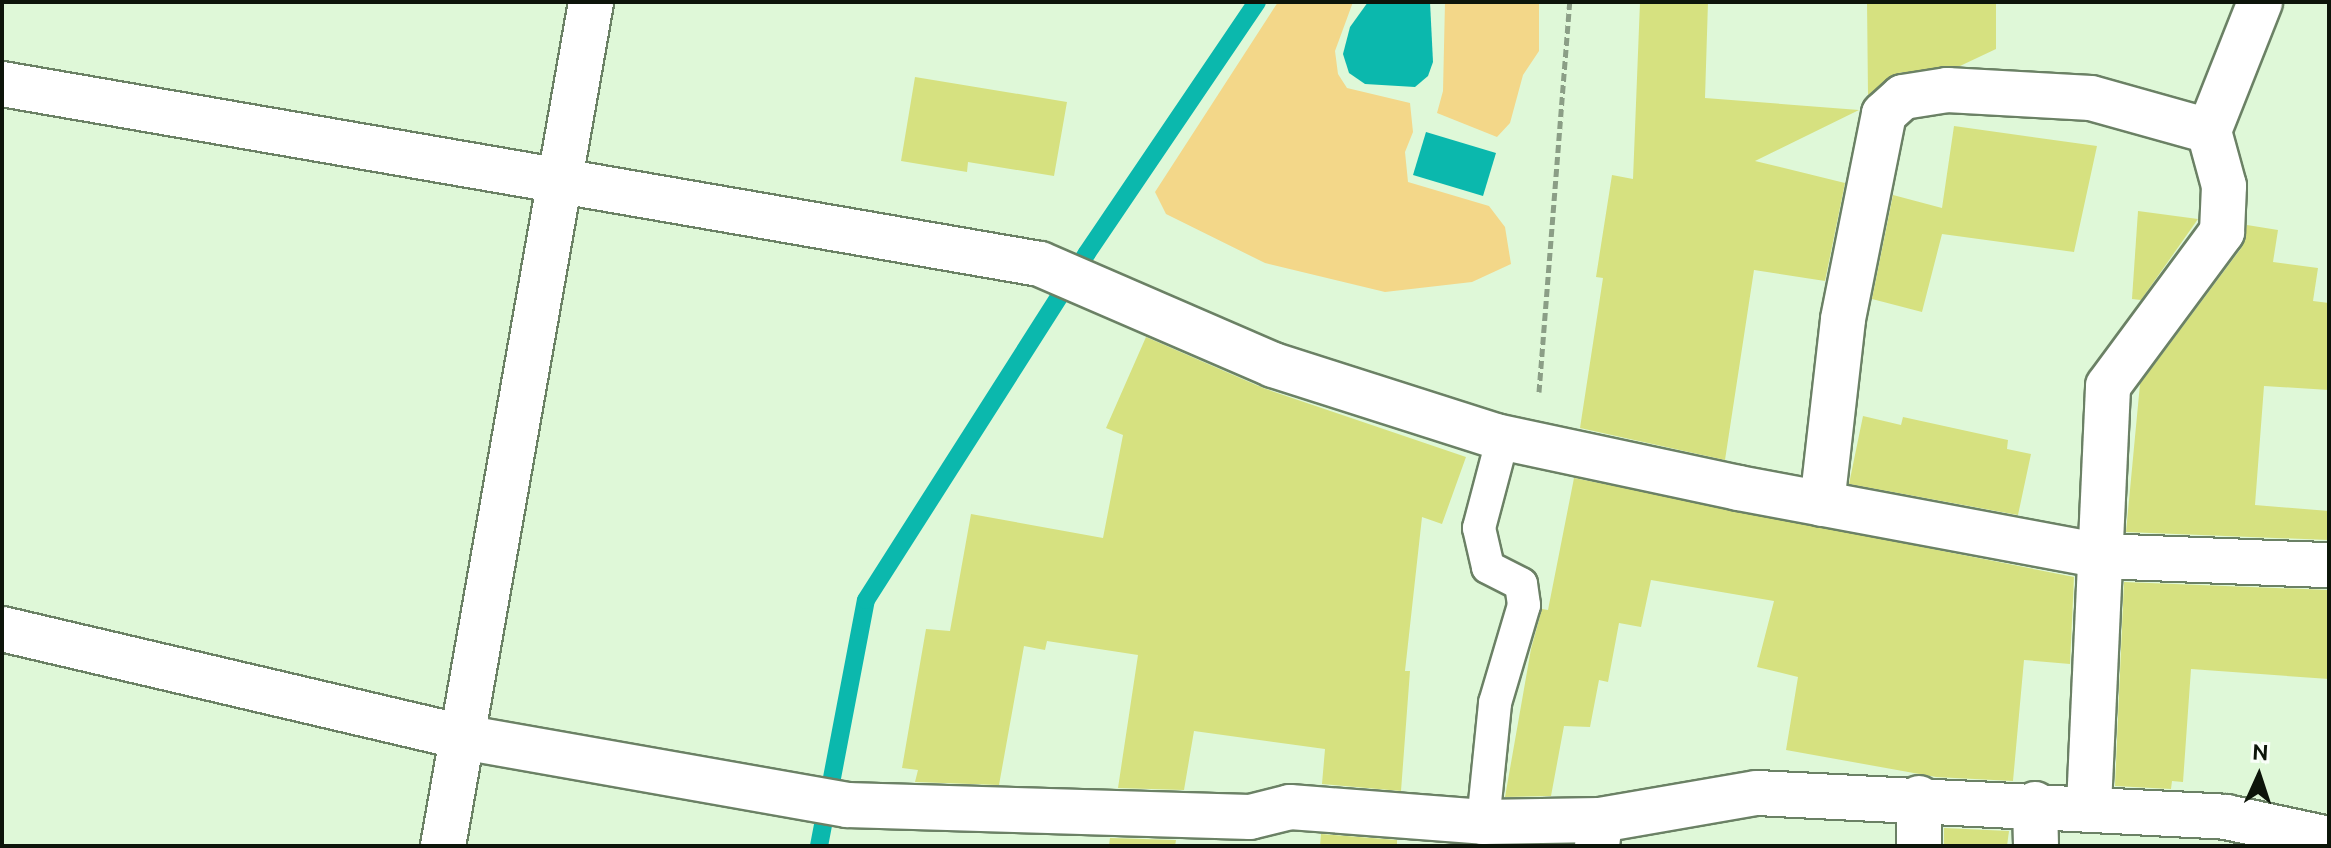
<!DOCTYPE html>
<html>
<head>
<meta charset="utf-8">
<style>
	body { margin:0 }
	#map { position:relative; width:2331px; height:848px; overflow:hidden; background:#dff8d8; font-family:Ubuntu,sans-serif }
	div>[style] { position:absolute }
	.green>* { inset:0; background:#f3d789 }
	.water>* { inset:0; background:#0bb8ad }
	.stream>* { height:18px; margin:-9px; padding:0 9px; transform-origin:9px; border-radius:9px; background:#0bb8ad }
	.building>* { inset:0; background:#d6e180 }
	.path>* { height:5px; margin-top:-2.5px; transform-origin:0; background:repeating-linear-gradient(90deg,#8b9e86 0 8px,transparent 0 12px) }
	.roads { filter:drop-shadow(2px 0 #6b8165) drop-shadow(-2px 0 #6b8165) drop-shadow(0 2px #6b8165) drop-shadow(0 -2px #6b8165) }
	.service>* { height:32px; margin:-16px; padding:0 16px; transform-origin:16px; border-radius:16px; background:#fff }
	.minor>* { height:44px; margin:-22px; padding:0 22px; transform-origin:22px; border-radius:22px; background:#fff }
	.tertiary>* { height:44px; margin:-22px; padding:0 22px; transform-origin:22px; border-radius:22px; background:#fff }
	span { translate:-50% -50%; white-space:nowrap; text-align:center; line-height:1.15; -webkit-text-stroke:8px #f9fef8; paint-order:stroke }
	.frame { position:absolute; inset:0; border:4px solid #0d150a; pointer-events:none }
	.north { position:absolute; left:2219px; top:736px; width:80px; height:80px; -webkit-text-stroke:6px #f9fef8; paint-order:stroke; rotate:3deg; font-size:22px; font-weight:700; line-height:32px; text-align:center; color:#0d150a }
	.north::after { content:''; display:block; margin:auto; width:28px; height:36px; background:#0d150a; clip-path:polygon(50% 0,100% 100%,50% 72%,0 100%) }
</style>
</head>
<body>
<div id="map">
	<div class="green">
		<div style="clip-path:polygon(1278px 2px,1353px 2px,1335px 51px,1338px 74px,1347px 88px,1410px 103px,1413px 132px,1405px 152px,1408px 182px,1489px 206px,1505px 227px,1511px 264px,1472px 282px,1385px 292px,1265px 263px,1166px 214px,1155px 192px)"></div>
		<div style="clip-path:polygon(1445px 2px,1539px 2px,1539px 51px,1523px 75px,1510px 123px,1497px 137px,1437px 113px,1443px 91px)"></div>
	</div>
	<div class="water">
		<div style="clip-path:polygon(1368px 2px,1430px 2px,1433px 62px,1428px 76px,1415px 87px,1365px 84px,1349px 73px,1343px 54px,1350px 27px)"></div>
		<div style="clip-path:polygon(1426px 132px,1496px 153px,1483px 196px,1413px 175px)"></div>
	</div>
	<div class="stream">
		<div style="left:819px;top:846px;width:250px;rotate:-79.2deg"></div>
		<div style="left:866px;top:600px;width:411px;rotate:-57.5deg"></div>
		<div style="left:1087px;top:253px;width:303px;rotate:-55.9deg"></div>
	</div>
	<div class="building">
		<div style="clip-path:polygon(1640px 2px,1708px 2px,1705px 98px,1859px 110px,1755px 161px,1845px 183px,1825px 281px,1754px 270px,1725px 460px,1580px 428px,1603px 278px,1596px 277px,1612px 175px,1633px 179px)"></div>
		<div style="clip-path:polygon(1867px 2px,1996px 2px,1996px 49px,1960px 66px,1898px 73px,1868px 95px)"></div>
		<div style="clip-path:polygon(915px 77px,1067px 102px,1054px 176px,968px 162px,967px 172px,901px 161px)"></div>
		<div style="clip-path:polygon(1954px 126px,2097px 146px,2074px 252px,1942px 234px,1922px 312px,1872px 299px,1893px 195px,1942px 208px)"></div>
		<div style="clip-path:polygon(2138px 211px,2198px 219px,2141px 300px,2132px 299px)"></div>
		<div style="clip-path:polygon(2247px 225px,2278px 230px,2273px 262px,2318px 268px,2313px 301px,2329px 303px,2329px 390px,2264px 386px,2255px 505px,2329px 511px,2329px 540px,2126px 532px,2140px 384px,2242px 247px)"></div>
		<div style="clip-path:polygon(1146px 337px,1263px 388px,1466px 457px,1442px 524px,1422px 517px,1405px 671px,1410px 671px,1401px 791px,1322px 784px,1325px 749px,1194px 731px,1184px 790px,1118px 788px,1138px 655px,1047px 641px,1045px 650px,1024px 646px,999px 785px,915px 782px,918px 770px,902px 768px,926px 629px,950px 631px,971px 514px,1103px 538px,1123px 435px,1106px 428px)"></div>
		<div style="clip-path:polygon(1863px 416px,1901px 425px,1903px 417px,2008px 440px,2007px 449px,2031px 454px,2018px 515px,1849px 484px)"></div>
		<div style="clip-path:polygon(1574px 478px,2074px 577px,2070px 664px,2024px 660px,2013px 781px,1936px 777px,1786px 750px,1798px 677px,1757px 667px,1774px 601px,1651px 580px,1641px 627px,1619px 623px,1608px 682px,1599px 680px,1590px 727px,1564px 726px,1551px 796px,1505px 797px,1531px 649px,1542px 609px,1548px 610px)"></div>
		<div style="clip-path:polygon(2124px 582px,2329px 590px,2329px 679px,2191px 669px,2183px 782px,2172px 781px,2171px 789px,2115px 786px)"></div>
		<div style="clip-path:polygon(1944px 828px,2009px 831px,2007px 846px,1944px 846px)"></div>
		<div style="clip-path:polygon(1321px 834px,1397px 840px,1397px 846px,1320px 846px)"></div>
		<div style="clip-path:polygon(1110px 838px,1176px 840px,1175px 846px,1109px 846px)"></div>
	</div>
	<div class="path">
		<div style="left:1539px;top:392px;width:391px;rotate:-85.5deg"></div>
	</div>
	<div class="roads">
		<div class="service">
			<div style="left:1483px;top:822px;width:120px;rotate:-84.2deg"></div>
			<div style="left:1495px;top:703px;width:102px;rotate:-73.5deg"></div>
			<div style="left:1524px;top:605px;width:21px;rotate:-98deg"></div>
			<div style="left:1521px;top:584px;width:37px;rotate:-153deg"></div>
			<div style="left:1488px;top:567px;width:40px;rotate:-103deg"></div>
			<div style="left:1479px;top:528px;width:94px;rotate:-75.2deg"></div>
		</div>
		<div class="minor">
			<div style="left:2px;top:84px;width:1053px;rotate:9.84deg"></div>
			<div style="left:1040px;top:264px;width:254px;rotate:23.4deg"></div>
			<div style="left:1273px;top:365px;width:234px;rotate:17.7deg"></div>
			<div style="left:1496px;top:436px;width:248px;rotate:12.1deg"></div>
			<div style="left:1738px;top:488px;width:368px;rotate:10.6deg"></div>
			<div style="left:2100px;top:556px;width:229px;rotate:2.3deg"></div>
			<div style="left:1822px;top:504px;width:186px;rotate:-83.5deg"></div>
			<div style="left:1843px;top:319px;width:209px;rotate:-78.7deg"></div>
			<div style="left:1884px;top:114px;width:25px;rotate:-42deg"></div>
			<div style="left:1903px;top:97px;width:45px;rotate:-9deg"></div>
			<div style="left:1947px;top:90px;width:144px;rotate:3.2deg"></div>
			<div style="left:2091px;top:98px;width:123px;rotate:15.6deg"></div>
			<div style="left:2px;top:629px;width:473px;rotate:13.2deg"></div>
			<div style="left:462px;top:737px;width:391px;rotate:10deg"></div>
			<div style="left:847px;top:805px;width:403px;rotate:1.7deg"></div>
			<div style="left:1250px;top:817px;width:41px;rotate:-14deg"></div>
			<div style="left:1290px;top:807px;width:194px;rotate:4.4deg"></div>
			<div style="left:1483px;top:822px;width:117px;rotate:-1deg"></div>
			<div style="left:1919px;top:798px;width:48px;rotate:90deg"></div>
			<div style="left:2035px;top:804px;width:42px;rotate:88.6deg"></div>
			<div style="left:2089px;top:806px;width:420px;rotate:-87.4deg"></div>
			<div style="left:2108px;top:386px;width:192px;rotate:-53.5deg"></div>
			<div style="left:2222px;top:232px;width:46px;rotate:-87.5deg"></div>
			<div style="left:2224px;top:186px;width:57px;rotate:-105.3deg"></div>
			<div style="left:2209px;top:131px;width:139px;rotate:-68.4deg"></div>
			<div style="left:1597px;top:846px;width:26px;rotate:-83deg"></div>
			<div style="left:1600px;top:820px;width:159px;rotate:-9.8deg"></div>
			<div style="left:1757px;top:793px;width:470px;rotate:2.9deg"></div>
			<div style="left:2226px;top:817px;width:105px;rotate:12.1deg"></div>
		</div>
		<div class="tertiary">
			<div style="left:443px;top:846px;width:857px;rotate:-80.05deg"></div>
		</div>
	</div>
	<div class="frame"></div>
	<div class="north">N</div>
</div>
</body>
</html>
